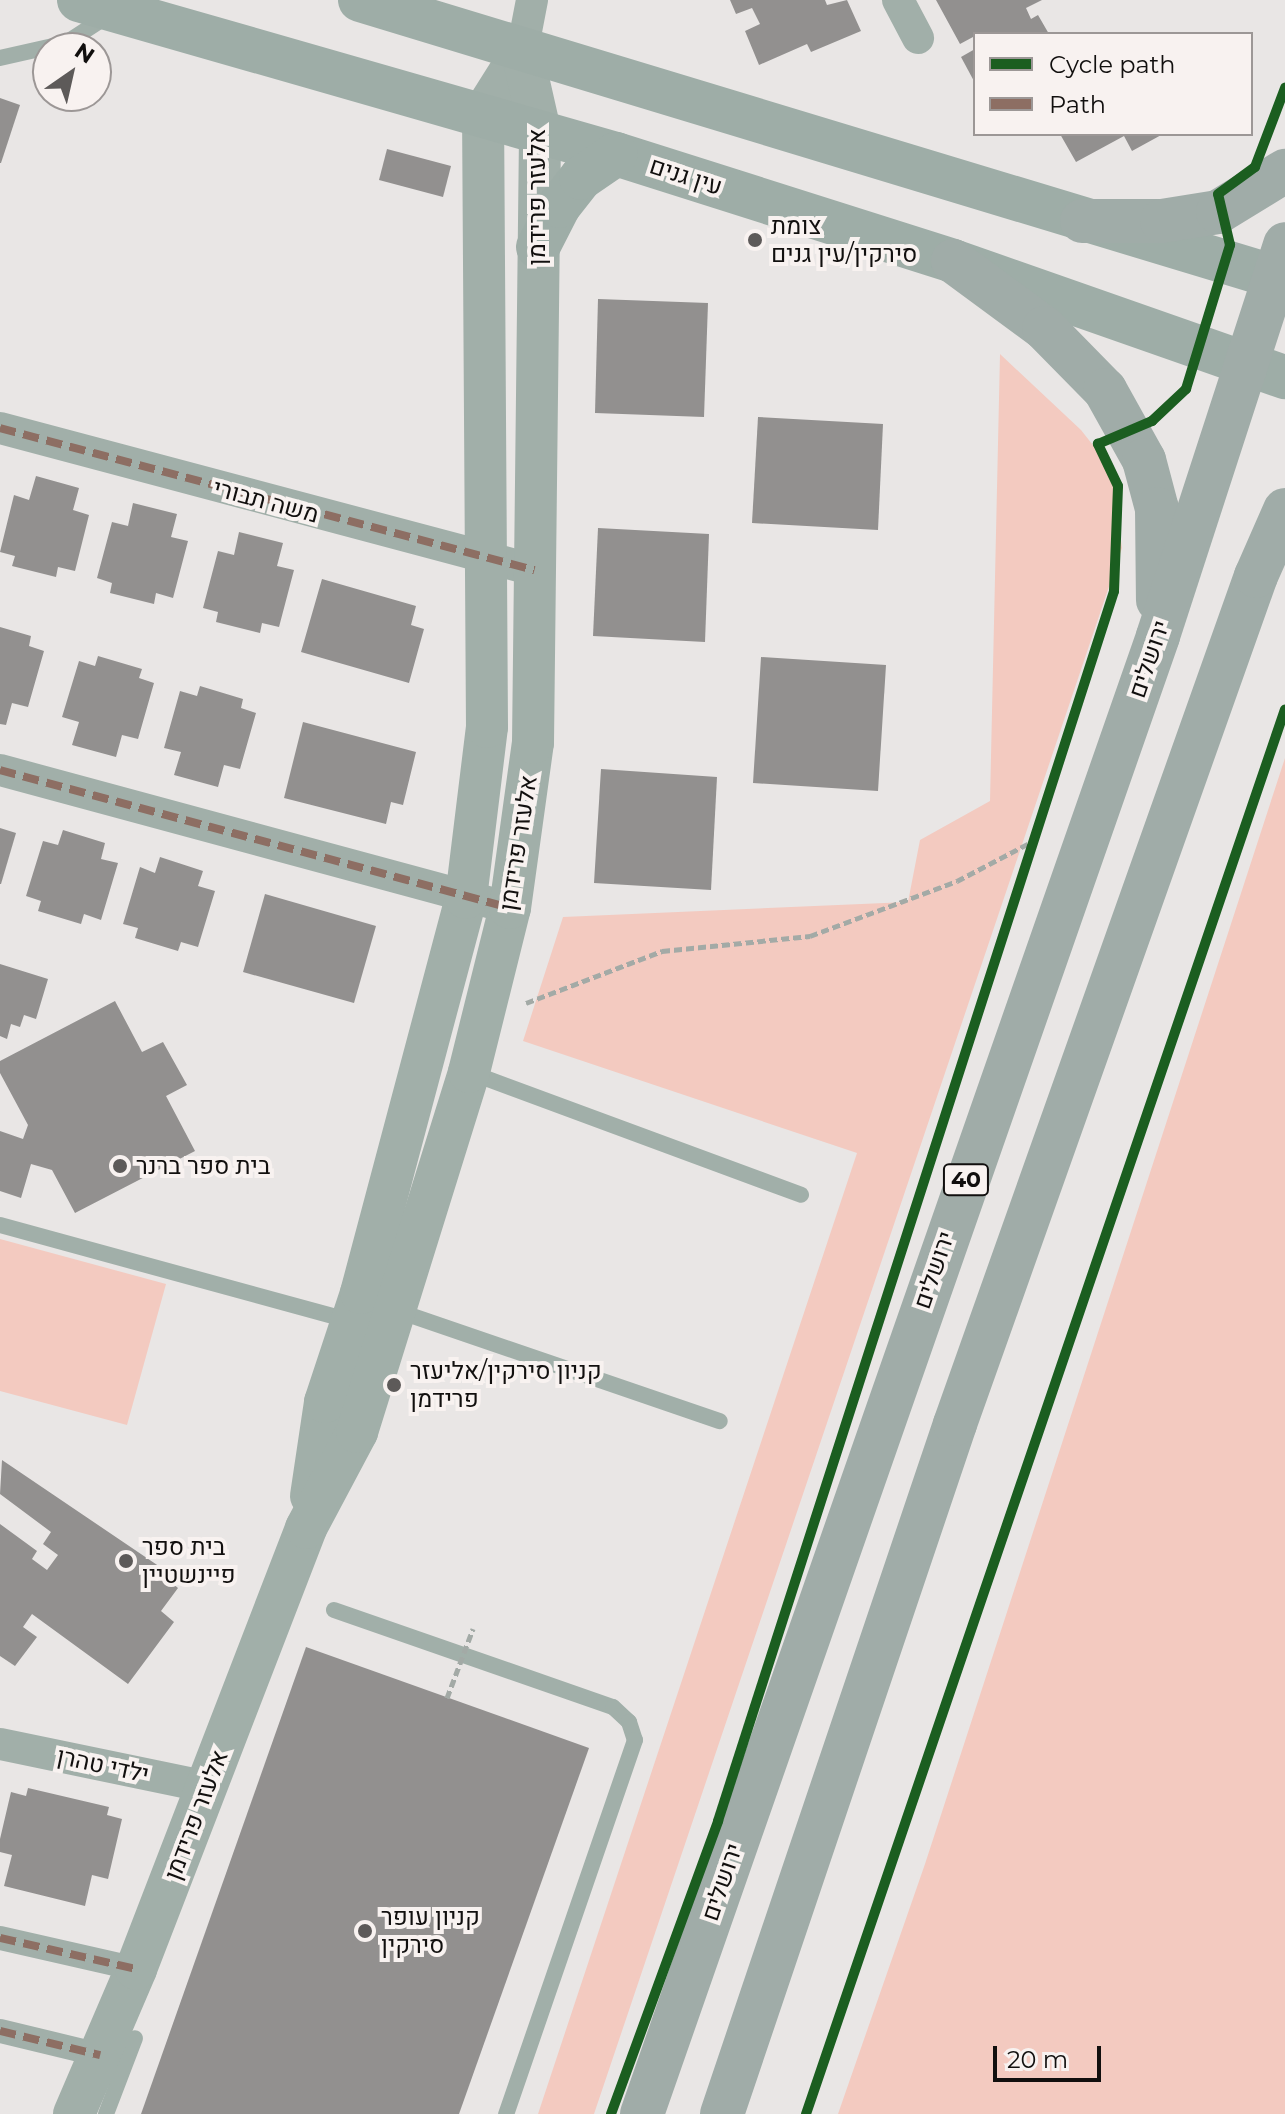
<!DOCTYPE html>
<html>
<head>
<meta charset="utf-8">
<style>
	body { margin:0 }
	#map { position:relative; width:1285px; height:2114px; overflow:hidden; background:#e9e6e5; font-family:Montserrat,Heebo,sans-serif }
	div>[style] { position:absolute }
	.green>* { inset:0; background:#f3cac0 }
	.building>* { inset:0; background:#92908f }
	.path>* { height:5px; margin-top:-2.5px; transform-origin:0; background:repeating-linear-gradient(90deg,#a3aaa6 0 8px,transparent 0 12px) }
	.service>* { height:16px; margin:-8px; padding:0 8px; transform-origin:8px; border-radius:8px; background:#a1afa9 }
	.pedestrian>* { height:24px; margin:-12px; padding:0 12px; transform-origin:12px; border-radius:12px; background:#a1afa9 }
	.minor>* { height:32px; margin:-16px; padding:0 16px; transform-origin:16px; border-radius:16px; background:#a1afa9 }
	.tertiary>* { height:42px; margin:-21px; padding:0 21px; transform-origin:21px; border-radius:21px; background:#a1afa9 }
	.secondary>* { height:44px; margin:-22px; padding:0 22px; transform-origin:22px; border-radius:22px; background:#9eada7 }
	.trunk>* { height:44px; margin:-22px; padding:0 22px; transform-origin:22px; border-radius:22px; background:#a0aca8 }
	.path-bridge>* { height:5px; margin-top:-2.5px; transform-origin:0; background:repeating-linear-gradient(90deg,#a3aaa6 0 8px,transparent 0 12px) }
	.quiet>* { height:8px; margin-top:-4px; transform-origin:0; background:repeating-linear-gradient(90deg,#8d6e63 0 16px,transparent 0 24px) }
	.cycleway>* { height:10px; margin:-5px; padding:0 5px; transform-origin:5px; border-radius:5px; background:#1b5e20 }
	.dots>* { width:22px; height:22px; translate:-50% -50%; box-sizing:border-box; border:4px solid #f8f2f0; border-radius:50% }
	span { translate:-50% -50%; white-space:nowrap; text-align:center; line-height:1.15; -webkit-text-stroke:8px #f8f2f0; paint-order:stroke }
	.shield-label span { padding:2px 6px; background:#f8f2f0; border:2px solid; border-radius:6px; -webkit-text-stroke-width:0 }
	.shield-label { font-size:22px; color:#110f0e; font-weight:700 }
	.street-label { font-size:24px; color:#110f0e }
	.poi-label { font-size:24px; color:#110f0e }
	.left { translate:0 -50%; text-align:left }
	.legend { position:absolute; left:973px; top:32px; width:280px; height:104px; box-sizing:border-box; background:#f8f2f0; border:2px solid #9c9796; margin:0; padding:10px 14px; list-style:none; font-size:24px; color:#110f0e }
	.legend li { display:flex; align-items:center; gap:16px; height:40px }
	.legend b { width:40px; border:2px solid #9c9796 }
	.north { position:absolute; left:32px; top:32px; width:80px; height:80px; box-sizing:border-box; background:#f8f2f0; border:2px solid #9c9796; border-radius:50%; rotate:34deg; font-size:22px; font-weight:700; line-height:32px; text-align:center; color:#110f0e }
	.north::after { content:''; display:block; margin:auto; width:28px; height:36px; background:#5d5a59; clip-path:polygon(50% 0,100% 100%,50% 72%,0 100%) }
	.scale { position:absolute; left:993px; top:2046px; width:108px; height:36px; box-sizing:border-box; border:4px solid #110f0e; border-top:0; padding-left:10px; font-size:24px; line-height:28px; white-space:nowrap; color:#110f0e; -webkit-text-stroke:6px #f8f2f0; paint-order:stroke }
</style>
</head>
<body>
<div id="map">
	<div class="green">
		<div style="clip-path:polygon(1000px 354px,1081px 430px,1111px 468px,1122px 548px,594px 2114px,538px 2114px,857px 1153px,523px 1041px,563px 917px,908px 902px,920px 840px,990px 801px)"></div>
		<div style="clip-path:polygon(1285px 758px,1285px 2114px,838px 2114px,925px 1864px)"></div>
		<div style="clip-path:polygon(0 1239px,166px 1284px,127px 1425px,0 1391px)"></div>
	</div>
	<div class="building">
		<div style="clip-path:polygon(730px 0,825px 0,827px 5px,847px 0,861px 31px,811px 52px,807px 44px,759px 65px,745px 31px,760px 24px,752px 8px,736px 14px)"></div>
		<div style="clip-path:polygon(936px 0,1042px 0,1026px 8px,1031px 19px,1038px 15px,1049px 34px,975px 34px,975px 41px,973px 37px,960px 44px)"></div>
		<div style="clip-path:polygon(975px 49px,975px 83px,961px 57px)"></div>
		<div style="clip-path:polygon(0 98px,20px 105px,1px 163px,0 163px)"></div>
		<div style="clip-path:polygon(1060px 134px,1163px 134px,1132px 151px,1124px 136px,1076px 162px)"></div>
		<div style="clip-path:polygon(387px 149px,451px 166px,443px 197px,379px 180px)"></div>
		<div style="clip-path:polygon(598px 299px,708px 303px,704px 417px,595px 413px)"></div>
		<div style="clip-path:polygon(758px 417px,883px 424px,878px 530px,752px 523px)"></div>
		<div style="clip-path:polygon(36px 476px,79px 488px,73px 510px,89px 515px,75px 571px,58px 567px,56px 577px,12px 566px,15px 556px,0 552px,14px 495px,29px 500px)"></div>
		<div style="clip-path:polygon(133px 503px,177px 514px,171px 537px,188px 541px,173px 598px,156px 593px,154px 604px,110px 593px,112px 583px,97px 578px,112px 522px,128px 526px)"></div>
		<div style="clip-path:polygon(598px 528px,709px 534px,705px 642px,593px 636px)"></div>
		<div style="clip-path:polygon(239px 532px,283px 543px,277px 566px,294px 570px,279px 627px,262px 623px,260px 633px,216px 622px,218px 612px,203px 608px,218px 551px,234px 555px)"></div>
		<div style="clip-path:polygon(322px 579px,416px 606px,411px 625px,424px 629px,409px 683px,301px 652px)"></div>
		<div style="clip-path:polygon(0 627px,31px 636px,29px 646px,44px 651px,28px 707px,12px 703px,6px 725px,0 724px)"></div>
		<div style="clip-path:polygon(98px 656px,142px 669px,139px 678px,154px 683px,138px 739px,122px 735px,116px 757px,72px 745px,79px 722px,62px 717px,79px 661px,95px 666px)"></div>
		<div style="clip-path:polygon(761px 657px,886px 665px,878px 791px,753px 783px)"></div>
		<div style="clip-path:polygon(200px 686px,243px 699px,241px 708px,256px 713px,240px 769px,224px 765px,218px 787px,174px 775px,181px 752px,164px 748px,180px 691px,197px 696px)"></div>
		<div style="clip-path:polygon(303px 722px,416px 752px,403px 805px,391px 802px,386px 824px,284px 798px)"></div>
		<div style="clip-path:polygon(601px 769px,717px 777px,711px 890px,594px 883px)"></div>
		<div style="clip-path:polygon(0 828px,16px 833px,1px 884px,0 884px)"></div>
		<div style="clip-path:polygon(63px 830px,105px 843px,101px 859px,118px 863px,101px 920px,84px 914px,81px 924px,38px 911px,41px 901px,26px 896px,43px 841px,58px 845px)"></div>
		<div style="clip-path:polygon(160px 857px,203px 871px,198px 886px,215px 891px,198px 947px,181px 942px,178px 951px,135px 938px,138px 928px,123px 924px,140px 867px,155px 873px)"></div>
		<div style="clip-path:polygon(265px 894px,376px 926px,354px 1003px,243px 972px)"></div>
		<div style="clip-path:polygon(0 964px,48px 979px,36px 1019px,24px 1015px,20px 1027px,11px 1024px,7px 1039px,0 1036px)"></div>
		<div style="clip-path:polygon(115px 1001px,142px 1052px,163px 1042px,187px 1085px,166px 1096px,195px 1151px,75px 1213px,52px 1170px,31px 1164px,21px 1198px,0 1191px,0 1131px,23px 1139px,28px 1125px,0 1073px,0 1061px)"></div>
		<div style="clip-path:polygon(2px 1460px,169px 1573px,166px 1578px,178px 1588px,161px 1611px,174px 1622px,128px 1684px,32px 1614px,23px 1627px,37px 1637px,15px 1666px,0 1656px,0 1524px,37px 1551px,32px 1559px,47px 1570px,58px 1555px,43px 1544px,51px 1532px,0 1494px)"></div>
		<div style="clip-path:polygon(306px 1647px,589px 1748px,459px 2114px,141px 2114px)"></div>
		<div style="clip-path:polygon(28px 1788px,109px 1807px,107px 1815px,122px 1819px,108px 1879px,92px 1875px,85px 1906px,4px 1886px,12px 1855px,0 1852px,0 1839px,11px 1792px,26px 1796px)"></div>
	</div>
	<div class="path">
		<div style="left:526px;top:1003px;width:146px;rotate:-20.9deg"></div>
		<div style="left:662px;top:951px;width:149px;rotate:-5.8deg"></div>
		<div style="left:810px;top:936px;width:157px;rotate:-20.5deg"></div>
		<div style="left:957px;top:881px;width:88px;rotate:-27.7deg"></div>
	</div>
	<div class="service">
		<div style="left:0;top:58px;width:68px;rotate:-12.8deg"></div>
		<div style="left:66px;top:43px;width:51px;rotate:-33.1deg"></div>
		<div style="left:469px;top:1072px;width:354px;rotate:20.3deg"></div>
		<div style="left:0;top:1225px;width:363px;rotate:15.3deg"></div>
		<div style="left:398px;top:1311px;width:340px;rotate:18.9deg"></div>
		<div style="left:334px;top:1610px;width:295px;rotate:19.2deg"></div>
		<div style="left:613px;top:1707px;width:22px;rotate:43deg"></div>
		<div style="left:629px;top:1722px;width:19px;rotate:72deg"></div>
		<div style="left:635px;top:1740px;width:396px;rotate:109deg"></div>
		<div style="left:106px;top:2114px;width:81px;rotate:-69.1deg"></div>
	</div>
	<div class="pedestrian">
		<div style="left:0;top:1938px;width:139px;rotate:12.8deg"></div>
		<div style="left:0;top:2031px;width:103px;rotate:13.5deg"></div>
	</div>
	<div class="minor">
		<div style="left:898px;top:0;width:43px;rotate:62.2deg"></div>
		<div style="left:522px;top:52px;width:53px;rotate:-79.1deg"></div>
		<div style="left:0;top:428px;width:553px;rotate:14.89deg"></div>
		<div style="left:0;top:770px;width:528px;rotate:15.14deg"></div>
		<div style="left:0;top:1744px;width:211px;rotate:11.7deg"></div>
	</div>
	<div class="tertiary">
		<div style="left:311px;top:1496px;width:95px;rotate:-81.5deg"></div>
		<div style="left:325px;top:1402px;width:115px;rotate:-71.7deg"></div>
		<div style="left:361px;top:1293px;width:409px;rotate:-75.1deg"></div>
		<div style="left:466px;top:898px;width:172px;rotate:-83deg"></div>
		<div style="left:487px;top:727px;width:613px;rotate:-90.37deg"></div>
		<div style="left:483px;top:114px;width:73px;rotate:-57.8deg"></div>
		<div style="left:74px;top:2114px;width:158px;rotate:-66.8deg"></div>
		<div style="left:136px;top:1969px;width:473px;rotate:-68.9deg"></div>
		<div style="left:306px;top:1528px;width:109px;rotate:-62deg"></div>
		<div style="left:357px;top:1432px;width:377px;rotate:-72.7deg"></div>
		<div style="left:469px;top:1072px;width:169px;rotate:-76deg"></div>
		<div style="left:510px;top:908px;width:167px;rotate:-82.1deg"></div>
		<div style="left:533px;top:743px;width:612px;rotate:-89.34deg"></div>
		<div style="left:540px;top:131px;width:81px;rotate:-102.8deg"></div>
	</div>
	<div class="secondary">
		<div style="left:79px;top:0;width:559px;rotate:16deg"></div>
		<div style="left:616px;top:154px;width:354px;rotate:17.6deg"></div>
		<div style="left:953px;top:261px;width:352px;rotate:19.3deg"></div>
		<div style="left:360px;top:0;width:966px;rotate:16.84deg"></div>
		<div style="left:538px;top:247px;width:46px;rotate:-62.9deg"></div>
		<div style="left:559px;top:206px;width:36px;rotate:-52deg"></div>
		<div style="left:581px;top:178px;width:42px;rotate:-34.4deg"></div>
	</div>
	<div class="trunk">
		<div style="left:1082px;top:221px;width:80px"></div>
		<div style="left:1162px;top:221px;width:57px;rotate:-9.1deg"></div>
		<div style="left:1218px;top:212px;width:79px;rotate:-31.5deg"></div>
		<div style="left:953px;top:261px;width:113px;rotate:36.4deg"></div>
		<div style="left:1044px;top:328px;width:87px;rotate:45.5deg"></div>
		<div style="left:1105px;top:390px;width:80px;rotate:60.9deg"></div>
		<div style="left:1144px;top:460px;width:51px;rotate:75.1deg"></div>
		<div style="left:1157px;top:509px;width:91px;rotate:89.4deg"></div>
		<div style="left:642px;top:2114px;width:1565px;rotate:-70.75deg"></div>
		<div style="left:1158px;top:636px;width:412px;rotate:-72deg"></div>
		<div style="left:722px;top:2114px;width:728px;rotate:-71.34deg"></div>
		<div style="left:955px;top:1424px;width:900px;rotate:-70.46deg"></div>
		<div style="left:1256px;top:576px;width:72px;rotate:-66.3deg"></div>
	</div>
	<div class="path-bridge">
		<div style="left:447px;top:1698px;width:74px;rotate:-69.4deg"></div>
	</div>
	<div class="quiet">
		<div style="left:0;top:428px;width:553px;rotate:14.89deg"></div>
		<div style="left:0;top:770px;width:528px;rotate:15.14deg"></div>
		<div style="left:0;top:1938px;width:139px;rotate:12.8deg"></div>
		<div style="left:0;top:2031px;width:103px;rotate:13.5deg"></div>
	</div>
	<div class="cycleway">
		<div style="left:611px;top:2114px;width:312px;rotate:-69.9deg"></div>
		<div style="left:718px;top:1821px;width:1292px;rotate:-72.15deg"></div>
		<div style="left:1114px;top:591px;width:105px;rotate:-87.8deg"></div>
		<div style="left:1118px;top:486px;width:47px;rotate:-115.5deg"></div>
		<div style="left:1098px;top:444px;width:59px;rotate:-23.1deg"></div>
		<div style="left:1152px;top:421px;width:47px;rotate:-43.3deg"></div>
		<div style="left:1186px;top:389px;width:151px;rotate:-73deg"></div>
		<div style="left:1230px;top:245px;width:52px;rotate:-103.2deg"></div>
		<div style="left:1218px;top:194px;width:46px;rotate:-36.1deg"></div>
		<div style="left:1255px;top:167px;width:85px;rotate:-69.2deg"></div>
		<div style="left:806px;top:2114px;width:1484px;rotate:-71.17deg"></div>
	</div>
	<div class="dots">
		<div style="left:755px;top:240px;background:#5d5a59"></div>
		<div style="left:120px;top:1166px;background:#5d5a59"></div>
		<div style="left:394px;top:1385px;background:#5d5a59"></div>
		<div style="left:126px;top:1561px;background:#5d5a59"></div>
		<div style="left:365px;top:1931px;background:#5d5a59"></div>
	</div>
	<div class="shield-label">
		<span style="left:966px;top:1180px">40</span>
	</div>
	<div class="street-label">
		<span style="left:686px;top:176px;rotate:18deg">עין גנים</span>
		<span style="left:537px;top:197px;rotate:-90deg">אלעזר פרידמן</span>
		<span style="left:266px;top:501px;rotate:15deg">משה תבורי</span>
		<span style="left:1149px;top:659px;rotate:-71deg">ירושלים</span>
		<span style="left:518px;top:843px;rotate:-81deg">אלעזר פרידמן</span>
		<span style="left:934px;top:1270px;rotate:-71deg">ירושלים</span>
		<span style="left:103px;top:1765px;rotate:12deg">ילדי טהרן</span>
		<span style="left:196px;top:1815px;rotate:-69deg">אלעזר פרידמן</span>
		<span style="left:722px;top:1882px;rotate:-71deg">ירושלים</span>
	</div>
	<div class="poi-label">
		<span class="left" style="left:771px;top:240px">צומת<br>סירקין/עין גנים</span>
		<span class="left" style="left:136px;top:1166px">בית ספר ברנר</span>
		<span class="left" style="left:410px;top:1385px">קניון סירקין/אליעזר<br>פרידמן</span>
		<span class="left" style="left:142px;top:1561px">בית ספר<br>פיינשטיין</span>
		<span class="left" style="left:381px;top:1931px">קניון עופר<br>סירקין</span>
	</div>
	<ul class="legend">
	<li><b style="height:10px;background:#1b5e20"></b>Cycle path</li>
	<li><b style="height:10px;background:#8d6e63"></b>Path</li>
	</ul>
	<div class="north">N</div>
	<div class="scale">20 m</div>
</div>
</body>
</html>
